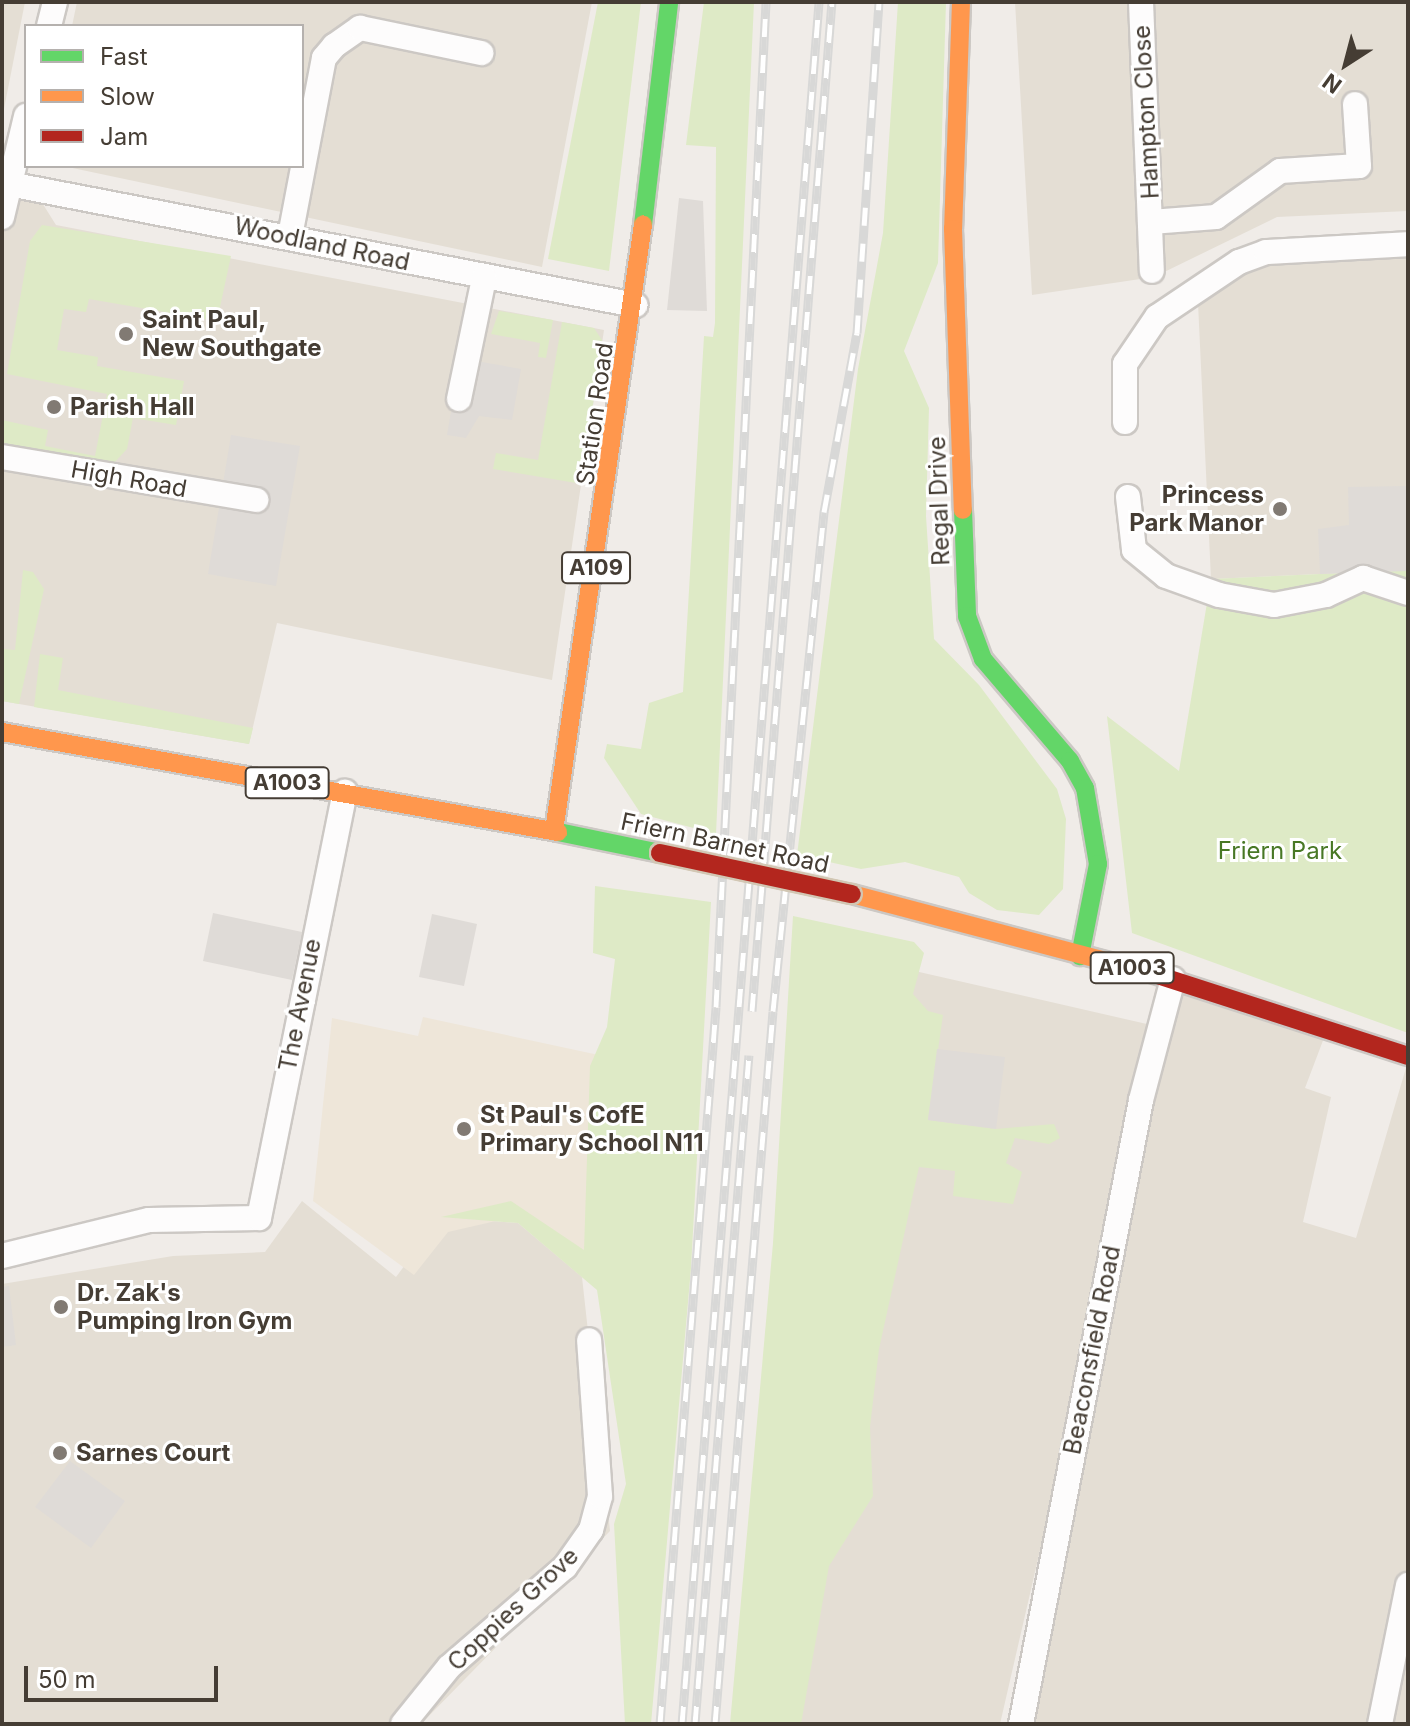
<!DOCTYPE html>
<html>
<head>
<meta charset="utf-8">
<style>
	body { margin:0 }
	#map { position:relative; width:1410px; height:1726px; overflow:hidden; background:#f0ece8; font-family:Inter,sans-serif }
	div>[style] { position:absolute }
	.residential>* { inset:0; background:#e4ded4 }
	.education>* { inset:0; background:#eee6d9 }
	.green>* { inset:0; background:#deeac6 }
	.parking>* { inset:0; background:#dfdbd7 }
	.roads { filter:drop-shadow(2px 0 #ccc8c4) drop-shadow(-2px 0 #ccc8c4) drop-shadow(0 2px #ccc8c4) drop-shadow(0 -2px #ccc8c4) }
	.street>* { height:24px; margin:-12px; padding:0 12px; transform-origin:12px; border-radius:12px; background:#fdfcfc }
	.fast>* { height:18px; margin:-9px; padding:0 9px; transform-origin:9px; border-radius:9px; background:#63d668 }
	.slow>* { height:18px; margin:-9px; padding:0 9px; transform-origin:9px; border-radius:9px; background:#ff974d }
	.jam>* { height:18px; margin:-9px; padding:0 9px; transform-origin:9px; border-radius:9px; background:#b3261e }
	.rail>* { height:9px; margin-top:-4.5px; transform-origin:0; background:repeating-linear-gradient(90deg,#fff 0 18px,#d8d8d7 0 36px); box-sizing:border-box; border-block:2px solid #d8d8d7 }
	.bridges { filter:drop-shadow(2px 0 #d2c7b4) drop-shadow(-2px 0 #d2c7b4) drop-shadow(0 2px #d2c7b4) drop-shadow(0 -2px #d2c7b4) }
	.jam-bridge>* { height:18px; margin:-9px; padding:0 9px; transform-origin:9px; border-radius:9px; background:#b3261e }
	.dots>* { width:22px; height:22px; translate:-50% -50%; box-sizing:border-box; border:4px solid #fff; border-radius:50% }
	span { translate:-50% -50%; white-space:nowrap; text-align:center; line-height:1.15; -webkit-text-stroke:6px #fff; paint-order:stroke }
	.shield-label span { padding:2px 6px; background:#fff; border:2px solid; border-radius:6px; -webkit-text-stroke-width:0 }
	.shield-label { font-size:22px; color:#453d34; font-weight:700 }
	.street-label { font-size:24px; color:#453d34 }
	.poi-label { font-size:24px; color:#453d34; font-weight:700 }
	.left { translate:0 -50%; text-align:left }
	.right { translate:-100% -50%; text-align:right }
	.park-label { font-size:24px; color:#487825 }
	.frame { position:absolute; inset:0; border:4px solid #453d34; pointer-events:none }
	.legend { position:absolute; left:24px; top:24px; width:280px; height:144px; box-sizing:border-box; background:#fff; border:2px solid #b5b1ae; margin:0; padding:10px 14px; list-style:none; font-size:24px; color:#453d34 }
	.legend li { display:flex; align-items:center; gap:16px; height:40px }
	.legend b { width:40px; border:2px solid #b5b1ae }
	.north { position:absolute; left:1306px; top:24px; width:80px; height:80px; -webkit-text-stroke:6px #fff; paint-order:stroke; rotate:216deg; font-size:22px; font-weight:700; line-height:32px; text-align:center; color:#453d34 }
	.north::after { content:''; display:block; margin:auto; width:28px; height:36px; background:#453d34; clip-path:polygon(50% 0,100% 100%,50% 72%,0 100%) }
	.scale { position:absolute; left:24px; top:1666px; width:194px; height:36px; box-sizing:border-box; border:4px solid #453d34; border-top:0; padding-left:10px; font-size:24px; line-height:28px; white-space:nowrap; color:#453d34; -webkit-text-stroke:6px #fff; paint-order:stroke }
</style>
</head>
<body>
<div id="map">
	<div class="residential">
		<div style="clip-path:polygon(2px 2px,25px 2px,2px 119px)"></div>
		<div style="clip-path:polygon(77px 2px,592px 2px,542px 267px,63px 166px,302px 166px,302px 26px,72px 26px)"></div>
		<div style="clip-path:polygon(1015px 2px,1408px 2px,1408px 211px,1277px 217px,1154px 277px,1032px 295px)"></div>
		<div style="clip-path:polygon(2px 139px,56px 225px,604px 330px,552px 680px,277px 623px,249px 744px,2px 701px)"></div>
		<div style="clip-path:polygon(1266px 252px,1408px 253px,1408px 570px,1211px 579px,1198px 303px)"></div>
		<div style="clip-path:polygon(906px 969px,1160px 1027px,1173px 981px,1327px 1030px,1305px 1088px,1331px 1097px,1303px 1222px,1356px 1238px,1408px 1061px,1408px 1724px,1016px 1724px,1113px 1233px,1000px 1724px,766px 1724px)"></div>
		<div style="clip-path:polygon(302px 1201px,396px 1277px,441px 1217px,518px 1223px,582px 1277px,610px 1531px,421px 1724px,2px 1724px,2px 1284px,173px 1256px,265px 1252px)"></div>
	</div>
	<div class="education">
		<div style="clip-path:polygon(423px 1017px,608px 1057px,606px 1279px,513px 1217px,448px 1232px,414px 1275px,313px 1201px,332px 1018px,418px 1036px)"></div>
	</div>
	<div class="green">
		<div style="clip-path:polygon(598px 2px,641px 2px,609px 271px,548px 259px)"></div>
		<div style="clip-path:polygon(704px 2px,754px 2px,716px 834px,641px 814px,604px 758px,607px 744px,641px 749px,649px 703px,683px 692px,704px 336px,713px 337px,715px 323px,716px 147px,686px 145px)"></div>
		<div style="clip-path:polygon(898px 2px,946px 2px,938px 263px,904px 351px,929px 408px,926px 516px,934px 639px,979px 685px,1057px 789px,1066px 819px,1063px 889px,1039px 915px,997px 910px,969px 893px,959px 877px,905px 862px,861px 869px,797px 855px,858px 369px,883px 233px)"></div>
		<div style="clip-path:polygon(42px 225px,231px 256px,217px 321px,89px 299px,86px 312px,64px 309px,57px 350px,98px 357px,97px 366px,184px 381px,176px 425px,133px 418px,127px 449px,112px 465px,2px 449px,2px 420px,48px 430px,45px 446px,95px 456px,107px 394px,7px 374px,30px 241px)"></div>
		<div style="clip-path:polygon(499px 311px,553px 320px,546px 358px,538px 357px,540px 343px,491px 334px)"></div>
		<div style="clip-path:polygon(562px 322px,594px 328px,602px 340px,582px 484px,493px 469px,496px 453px,538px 460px)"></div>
		<div style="clip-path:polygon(23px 570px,33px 572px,44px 589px,19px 704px,2px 701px,2px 649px,15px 650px)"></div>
		<div style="clip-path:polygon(1408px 570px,1408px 1033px,1132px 933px,1107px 716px,1179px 771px,1211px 579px)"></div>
		<div style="clip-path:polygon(40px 654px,63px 658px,58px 690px,253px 728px,249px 744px,34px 707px)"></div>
		<div style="clip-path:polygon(595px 886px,711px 902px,691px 1268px,651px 1724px,625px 1724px,614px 1524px,626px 1484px,597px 1290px,518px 1223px,441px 1217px,511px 1201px,584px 1250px,590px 1066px,607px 1027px,615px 959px,593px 953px)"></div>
		<div style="clip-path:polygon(793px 916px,914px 942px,924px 953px,913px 994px,928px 1011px,943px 1015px,928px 1120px,996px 1129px,1054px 1124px,1060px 1138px,1049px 1144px,1015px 1138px,1006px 1163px,1022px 1172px,1013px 1204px,953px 1196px,955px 1171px,919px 1167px,879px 1349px,870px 1427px,873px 1496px,829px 1566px,801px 1724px,730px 1724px,773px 1243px)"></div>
	</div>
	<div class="parking">
		<div style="clip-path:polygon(679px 198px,703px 201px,707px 311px,667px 310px)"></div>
		<div style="clip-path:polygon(460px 358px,521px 369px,512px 420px,479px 416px,466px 438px,447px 435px)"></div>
		<div style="clip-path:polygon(231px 435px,300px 446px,276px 586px,208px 574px)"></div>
		<div style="clip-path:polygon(1408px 486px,1408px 571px,1320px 574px,1318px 529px,1349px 525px,1348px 487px)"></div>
		<div style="clip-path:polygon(213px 913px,302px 932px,292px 980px,203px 961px)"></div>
		<div style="clip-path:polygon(432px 914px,477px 924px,464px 986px,419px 977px)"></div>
		<div style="clip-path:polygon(937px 1049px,1005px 1057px,996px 1129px,928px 1120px)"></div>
		<div style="clip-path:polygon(9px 1286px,16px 1345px,2px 1347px,2px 1287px)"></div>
		<div style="clip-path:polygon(70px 1461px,125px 1501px,91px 1548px,35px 1507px)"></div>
	</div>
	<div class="roads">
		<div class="street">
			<div style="left:1141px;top:2px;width:269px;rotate:87.7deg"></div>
			<div style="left:49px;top:26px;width:25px;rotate:-76deg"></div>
			<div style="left:9px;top:184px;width:638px;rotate:10.94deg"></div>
			<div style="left:2px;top:217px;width:104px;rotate:-76.6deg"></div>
			<div style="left:1151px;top:222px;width:65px;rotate:-4.4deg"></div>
			<div style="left:1216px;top:217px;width:79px;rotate:-35.7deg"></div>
			<div style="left:1280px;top:171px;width:79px;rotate:-3.6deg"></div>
			<div style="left:1359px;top:166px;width:62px;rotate:-93.7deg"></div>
			<div style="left:290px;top:236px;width:181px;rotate:-79.2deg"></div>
			<div style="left:324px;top:58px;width:16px;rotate:-50deg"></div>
			<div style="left:334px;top:46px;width:32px;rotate:-35deg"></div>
			<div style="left:360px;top:28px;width:124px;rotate:11.7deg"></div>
			<div style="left:459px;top:399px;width:124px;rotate:-78.3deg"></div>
			<div style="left:1125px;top:422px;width:58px;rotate:-90deg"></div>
			<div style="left:1125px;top:364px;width:57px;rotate:-55.8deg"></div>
			<div style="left:1157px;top:317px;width:99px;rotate:-33.9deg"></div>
			<div style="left:1239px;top:262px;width:29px;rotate:-20deg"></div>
			<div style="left:1266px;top:252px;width:142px;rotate:-3.2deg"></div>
			<div style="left:2px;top:457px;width:258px;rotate:9.6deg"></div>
			<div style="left:1128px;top:497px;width:53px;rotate:83.5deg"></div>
			<div style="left:1134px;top:550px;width:41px;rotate:39.1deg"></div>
			<div style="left:1166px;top:576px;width:56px;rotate:19.7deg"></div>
			<div style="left:1219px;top:595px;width:56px;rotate:10.3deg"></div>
			<div style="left:1274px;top:605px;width:53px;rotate:-10.9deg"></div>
			<div style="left:1326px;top:595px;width:41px;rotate:-24.7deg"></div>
			<div style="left:1363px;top:578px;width:47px;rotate:18.4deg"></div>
			<div style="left:2px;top:1256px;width:151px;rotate:-13.8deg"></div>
			<div style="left:149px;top:1220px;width:110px;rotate:-1deg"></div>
			<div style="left:259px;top:1218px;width:435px;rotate:-78.6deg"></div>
			<div style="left:403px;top:1724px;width:73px;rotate:-51.1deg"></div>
			<div style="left:449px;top:1667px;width:153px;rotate:-40.8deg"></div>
			<div style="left:565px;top:1567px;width:45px;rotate:-54.9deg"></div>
			<div style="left:591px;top:1530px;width:35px;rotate:-75deg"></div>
			<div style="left:600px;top:1496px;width:156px;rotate:-94deg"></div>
			<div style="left:1021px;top:1724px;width:635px;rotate:-79.11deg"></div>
			<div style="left:1141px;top:1100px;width:125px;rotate:-75.2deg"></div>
			<div style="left:1380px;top:1724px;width:142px;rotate:-78.6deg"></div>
		</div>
		<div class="fast">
			<div style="left:643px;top:225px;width:225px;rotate:-83.3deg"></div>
			<div style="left:963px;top:510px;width:106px;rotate:87.8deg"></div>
			<div style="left:967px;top:616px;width:46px;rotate:69.6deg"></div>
			<div style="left:983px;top:659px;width:134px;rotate:49.5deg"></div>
			<div style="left:1070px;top:761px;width:31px;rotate:61deg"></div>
			<div style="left:1085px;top:788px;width:77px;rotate:80.3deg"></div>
			<div style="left:1098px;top:864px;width:94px;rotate:101.1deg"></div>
			<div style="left:558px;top:832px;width:104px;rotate:11.6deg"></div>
		</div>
		<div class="slow">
			<div style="left:961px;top:2px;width:227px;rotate:92deg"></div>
			<div style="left:953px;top:229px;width:281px;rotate:88deg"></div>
			<div style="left:2px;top:732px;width:565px;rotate:10.2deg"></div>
			<div style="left:554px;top:831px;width:613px;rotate:-81.65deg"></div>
			<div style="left:852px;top:894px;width:306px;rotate:14.8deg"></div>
		</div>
		<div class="jam">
			<div style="left:1148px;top:972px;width:273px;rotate:17.9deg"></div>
		</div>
	</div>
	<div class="rail">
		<div style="left:752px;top:1011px;width:1012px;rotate:-85.47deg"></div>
		<div style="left:660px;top:1724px;width:719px;rotate:-85.53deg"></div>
		<div style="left:716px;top:1007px;width:1006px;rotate:-87.15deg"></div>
		<div style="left:682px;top:1724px;width:1727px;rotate:-85.45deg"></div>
		<div style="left:695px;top:1724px;width:671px;rotate:-85.39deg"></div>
		<div style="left:715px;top:1724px;width:715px;rotate:-85.35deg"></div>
		<div style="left:773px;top:1011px;width:502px;rotate:-84.16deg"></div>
		<div style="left:824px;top:512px;width:182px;rotate:-79.6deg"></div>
		<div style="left:857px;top:333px;width:332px;rotate:-86.2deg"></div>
	</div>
	<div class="bridges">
		<div class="jam-bridge">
			<div style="left:660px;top:853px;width:196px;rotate:12.1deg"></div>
		</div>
	</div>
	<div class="dots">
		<div style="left:126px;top:334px;background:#817a73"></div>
		<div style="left:54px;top:407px;background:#817a73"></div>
		<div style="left:1280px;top:509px;background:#817a73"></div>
		<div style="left:464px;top:1129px;background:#817a73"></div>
		<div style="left:61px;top:1307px;background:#817a73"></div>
		<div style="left:60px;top:1453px;background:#817a73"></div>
	</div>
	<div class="shield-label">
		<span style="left:596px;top:568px">A109</span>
		<span style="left:287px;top:783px">A1003</span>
		<span style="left:1132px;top:968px">A1003</span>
	</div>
	<div class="street-label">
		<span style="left:1146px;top:112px;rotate:-93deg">Hampton Close</span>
		<span style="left:322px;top:244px;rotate:12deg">Woodland Road</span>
		<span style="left:595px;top:414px;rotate:-82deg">Station Road</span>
		<span style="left:129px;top:479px;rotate:10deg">High Road</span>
		<span style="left:939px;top:501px;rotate:-92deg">Regal Drive</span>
		<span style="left:725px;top:843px;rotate:12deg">Friern Barnet Road</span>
		<span style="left:300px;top:1005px;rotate:-79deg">The Avenue</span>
		<span style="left:1092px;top:1350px;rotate:-79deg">Beaconsfield Road</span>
		<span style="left:513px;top:1609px;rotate:-43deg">Coppies Grove</span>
	</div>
	<div class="poi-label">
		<span class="left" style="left:142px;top:334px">Saint Paul,<br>New Southgate</span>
		<span class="left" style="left:70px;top:407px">Parish Hall</span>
		<span class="right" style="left:1264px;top:509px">Princess<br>Park Manor</span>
		<span class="left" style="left:480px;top:1129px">St Paul's CofE<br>Primary School N11</span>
		<span class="left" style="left:77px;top:1307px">Dr. Zak's<br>Pumping Iron Gym</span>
		<span class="left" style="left:76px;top:1453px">Sarnes Court</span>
	</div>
	<div class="park-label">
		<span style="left:1280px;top:851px">Friern Park</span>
	</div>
	<div class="frame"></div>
	<ul class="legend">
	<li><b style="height:10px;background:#63d668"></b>Fast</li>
	<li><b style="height:10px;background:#ff974d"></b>Slow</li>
	<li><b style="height:10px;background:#b3261e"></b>Jam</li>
	</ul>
	<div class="north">N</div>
	<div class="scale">50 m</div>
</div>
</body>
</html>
